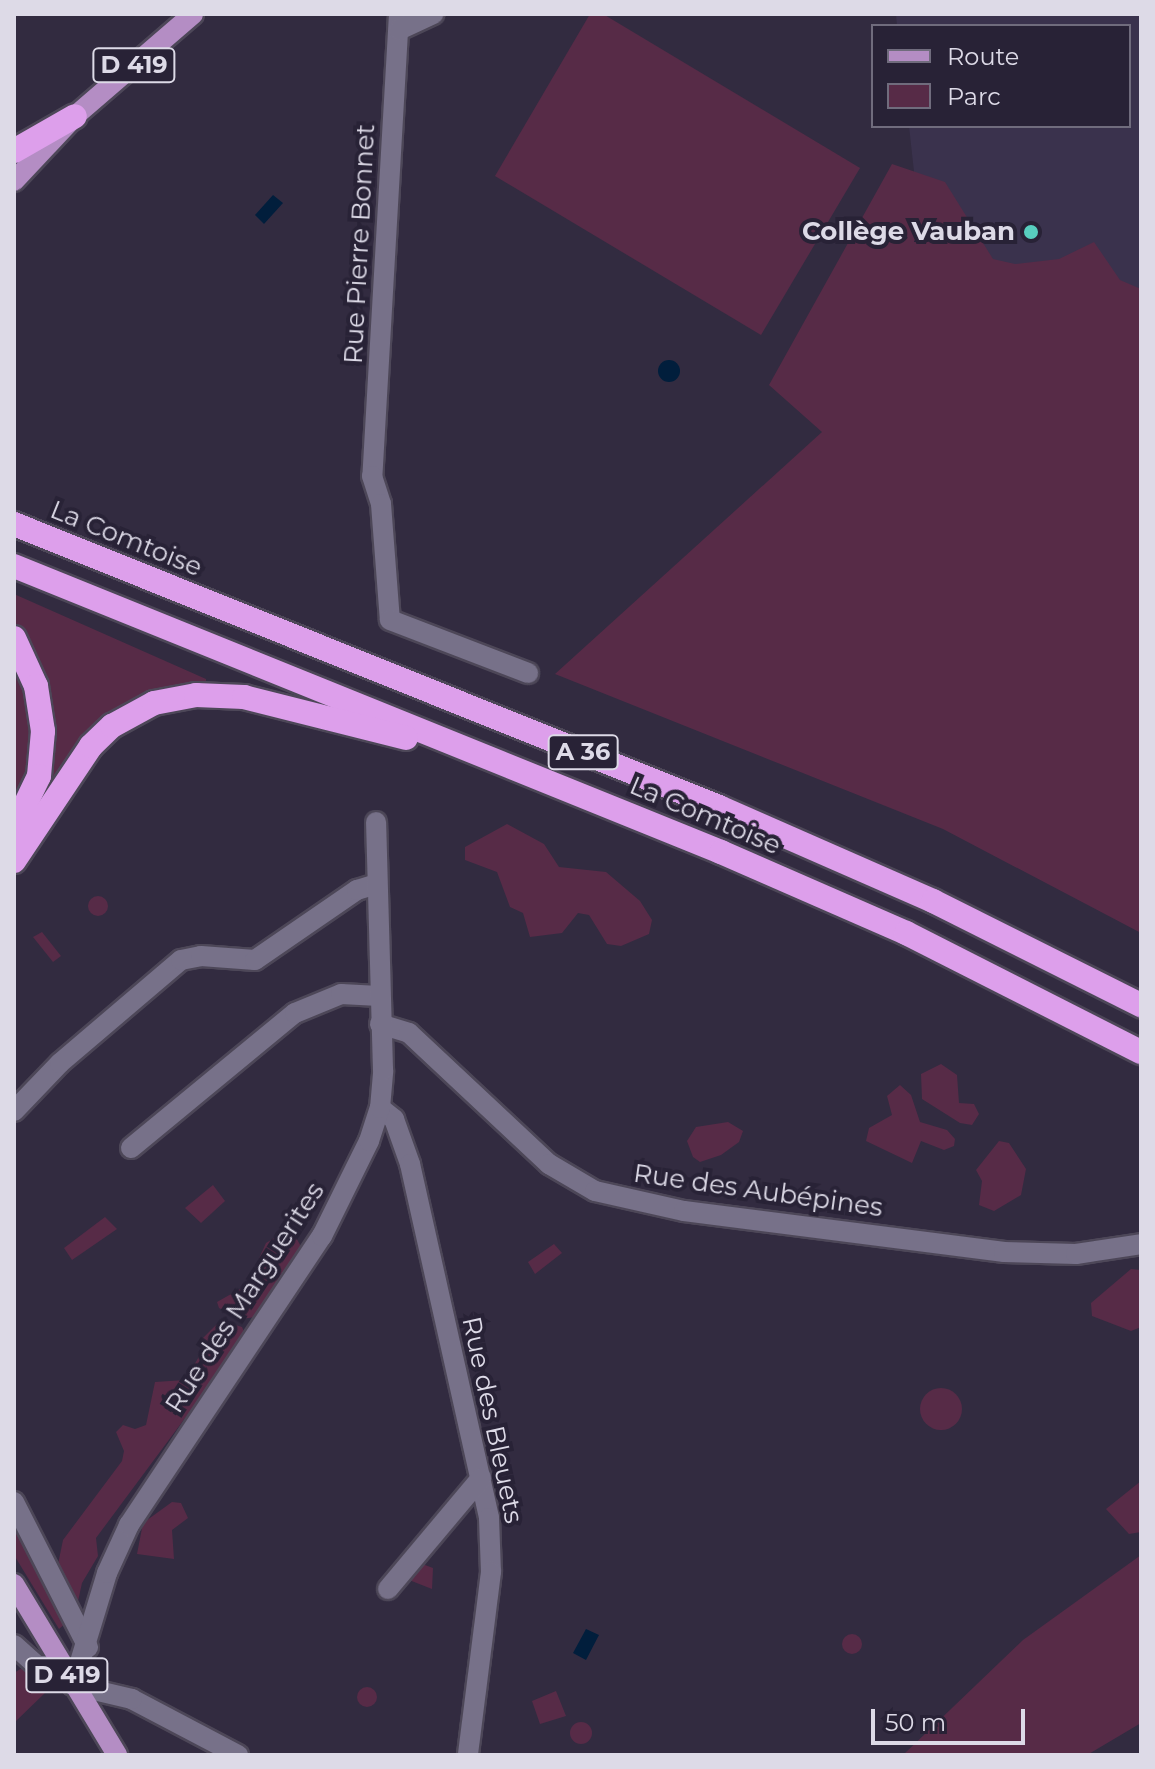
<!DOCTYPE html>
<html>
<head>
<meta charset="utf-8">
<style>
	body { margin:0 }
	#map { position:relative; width:1155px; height:1769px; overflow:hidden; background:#322b40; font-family:Montserrat,sans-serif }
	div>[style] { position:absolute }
	.built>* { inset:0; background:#3a324d }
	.green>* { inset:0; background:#572b47 }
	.round { border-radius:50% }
	.water>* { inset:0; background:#011e3c }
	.roads { filter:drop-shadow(2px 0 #4d4758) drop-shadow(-2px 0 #4d4758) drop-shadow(0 2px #4d4758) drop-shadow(0 -2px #4d4758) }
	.minor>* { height:20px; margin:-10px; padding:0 10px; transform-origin:10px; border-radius:10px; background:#777189 }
	.major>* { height:20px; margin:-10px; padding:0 10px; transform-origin:10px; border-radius:10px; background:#b48dc4 }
	.highway>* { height:24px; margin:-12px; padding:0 12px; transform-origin:12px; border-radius:12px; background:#dd9feb }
	.dots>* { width:22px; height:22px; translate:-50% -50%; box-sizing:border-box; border:4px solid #282236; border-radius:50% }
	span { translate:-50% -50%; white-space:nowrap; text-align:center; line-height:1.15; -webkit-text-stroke:8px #282236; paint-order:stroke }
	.shield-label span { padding:2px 6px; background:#282236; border:2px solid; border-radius:6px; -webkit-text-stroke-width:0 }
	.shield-label { font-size:24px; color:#dddae7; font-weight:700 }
	.poi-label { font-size:26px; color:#dddae7; font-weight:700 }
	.right { translate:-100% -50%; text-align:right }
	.street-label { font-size:26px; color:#dddae7 }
	.frame { position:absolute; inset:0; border:16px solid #dddae7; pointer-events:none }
	.legend { position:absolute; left:871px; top:24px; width:260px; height:104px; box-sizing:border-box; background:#282236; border:2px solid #706c7d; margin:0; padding:10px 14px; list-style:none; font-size:24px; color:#dddae7 }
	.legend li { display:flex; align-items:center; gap:16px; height:40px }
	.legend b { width:40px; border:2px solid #706c7d }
	.scale { position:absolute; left:871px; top:1709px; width:154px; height:36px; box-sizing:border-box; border:4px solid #dddae7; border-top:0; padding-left:10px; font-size:24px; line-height:28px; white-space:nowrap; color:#dddae7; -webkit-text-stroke:6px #282236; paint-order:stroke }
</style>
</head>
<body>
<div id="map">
	<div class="built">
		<div style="clip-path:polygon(896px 14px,1141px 14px,1141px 337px,944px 444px,909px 126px,1129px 126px,1129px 26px,897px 26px)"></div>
	</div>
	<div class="green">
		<div style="clip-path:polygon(590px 14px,603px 14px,860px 168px,761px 335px,495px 176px)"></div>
		<div style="clip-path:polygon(892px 164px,945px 182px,993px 259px,1015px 264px,1059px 259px,1094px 242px,1120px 280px,1141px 289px,1141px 933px,943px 829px,555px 674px,822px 432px,769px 385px)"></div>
		<div style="clip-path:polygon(14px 594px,206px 679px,206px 683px,155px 694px,56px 780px,51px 778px,54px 723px,46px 680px,14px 622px)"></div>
		<div style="clip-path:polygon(14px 666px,26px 690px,33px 753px,14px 807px)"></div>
		<div style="clip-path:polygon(507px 824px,544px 844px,559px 867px,606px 872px,640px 901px,652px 920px,649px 934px,621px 946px,607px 944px,589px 915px,578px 913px,562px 933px,530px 937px,523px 913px,510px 907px,497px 872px,465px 860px,465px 847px)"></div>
		<div class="round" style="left:88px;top:896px;width:20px;height:20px"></div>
		<div style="clip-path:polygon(42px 932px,61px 956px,53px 962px,33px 937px)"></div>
		<div style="clip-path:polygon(941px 1064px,957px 1075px,959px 1103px,974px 1104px,979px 1114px,972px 1125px,960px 1123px,922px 1099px,921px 1074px)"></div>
		<div style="clip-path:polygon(900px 1085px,911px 1095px,920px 1122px,947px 1130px,955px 1139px,954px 1146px,944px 1150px,921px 1141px,912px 1163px,866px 1141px,869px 1128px,892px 1115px,887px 1096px)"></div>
		<div style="clip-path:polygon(728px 1122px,743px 1131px,739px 1142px,721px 1155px,700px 1162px,693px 1157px,687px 1141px,696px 1127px)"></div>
		<div style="clip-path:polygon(999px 1141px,1009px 1143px,1026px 1169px,1021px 1195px,994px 1211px,979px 1205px,982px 1181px,976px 1170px)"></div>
		<div style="clip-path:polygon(213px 1185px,225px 1201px,201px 1223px,185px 1208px)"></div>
		<div style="clip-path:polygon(105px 1217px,117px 1229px,72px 1260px,64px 1248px)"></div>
		<div style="clip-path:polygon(281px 1234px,294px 1234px,303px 1250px,256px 1317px,241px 1319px,219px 1308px,217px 1302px,247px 1285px,266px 1243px)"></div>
		<div style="clip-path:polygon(554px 1244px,562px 1253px,535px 1274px,528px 1262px)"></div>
		<div style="clip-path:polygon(1131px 1269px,1141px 1270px,1141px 1327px,1131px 1331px,1092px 1316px,1091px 1303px)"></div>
		<div style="clip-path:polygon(221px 1320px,242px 1327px,246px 1336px,96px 1538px,98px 1556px,82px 1583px,77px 1606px,57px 1569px,63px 1540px,122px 1461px,124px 1451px,116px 1432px,123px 1425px,135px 1429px,146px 1425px,155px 1382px,185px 1380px,200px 1355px,201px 1340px)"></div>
		<div class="round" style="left:920px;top:1388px;width:42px;height:42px"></div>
		<div style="clip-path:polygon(1141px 1481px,1141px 1532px,1129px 1534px,1106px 1509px)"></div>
		<div style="clip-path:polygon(172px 1502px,181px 1503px,188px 1518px,172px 1530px,174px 1559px,137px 1554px,143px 1523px)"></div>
		<div style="clip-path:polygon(14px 1522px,67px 1622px,59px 1629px,14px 1555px)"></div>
		<div style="clip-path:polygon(1141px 1555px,1141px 1723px,1087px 1755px,903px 1755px,1023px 1640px)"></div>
		<div style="clip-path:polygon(417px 1562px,433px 1568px,432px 1589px,404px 1578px)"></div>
		<div class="round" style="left:842px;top:1634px;width:20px;height:20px"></div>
		<div style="clip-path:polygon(22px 1668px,36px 1670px,45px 1681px,46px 1692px,15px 1722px,14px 1673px)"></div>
		<div class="round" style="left:357px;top:1687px;width:20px;height:20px"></div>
		<div style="clip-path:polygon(556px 1691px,566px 1716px,540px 1724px,532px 1701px)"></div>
		<div class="round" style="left:570px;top:1722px;width:22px;height:22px"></div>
	</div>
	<div class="water">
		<div style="clip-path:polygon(273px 195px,283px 203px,264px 224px,255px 215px)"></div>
		<div class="round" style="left:658px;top:360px;width:22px;height:22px"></div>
		<div style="clip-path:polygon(586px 1629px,599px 1635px,586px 1660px,573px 1653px)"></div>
	</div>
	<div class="roads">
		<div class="minor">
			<div style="left:399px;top:14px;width:463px;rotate:93.3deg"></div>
			<div style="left:372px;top:476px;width:29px;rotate:72deg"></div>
			<div style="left:381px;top:504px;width:116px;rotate:85.6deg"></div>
			<div style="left:390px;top:620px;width:148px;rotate:21deg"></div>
			<div style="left:399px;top:30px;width:38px;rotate:-25deg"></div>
			<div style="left:380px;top:1024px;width:30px;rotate:17deg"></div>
			<div style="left:409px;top:1033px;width:192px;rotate:43.1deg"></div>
			<div style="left:549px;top:1164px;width:53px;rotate:30.4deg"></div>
			<div style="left:595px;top:1191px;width:91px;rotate:12.7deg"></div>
			<div style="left:684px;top:1211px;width:323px;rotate:7.3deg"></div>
			<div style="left:1004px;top:1252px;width:72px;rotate:1.6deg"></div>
			<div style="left:1076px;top:1254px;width:66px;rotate:-8.7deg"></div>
			<div style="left:380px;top:1108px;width:18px;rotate:38deg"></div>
			<div style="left:394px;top:1119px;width:48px;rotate:70.4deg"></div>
			<div style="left:410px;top:1164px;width:363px;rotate:77.4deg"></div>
			<div style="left:489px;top:1518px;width:54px;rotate:87.9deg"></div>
			<div style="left:491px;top:1572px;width:184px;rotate:97.2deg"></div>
			<div style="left:14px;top:1111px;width:66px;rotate:-46.2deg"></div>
			<div style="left:60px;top:1063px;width:159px;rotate:-40.4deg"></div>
			<div style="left:181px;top:960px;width:20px;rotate:-11deg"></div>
			<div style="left:201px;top:956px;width:54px;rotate:4.2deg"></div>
			<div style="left:255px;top:960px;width:124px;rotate:-34.5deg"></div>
			<div style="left:357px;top:890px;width:21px;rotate:-17deg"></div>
			<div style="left:131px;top:1148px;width:212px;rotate:-39.5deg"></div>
			<div style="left:295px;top:1013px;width:50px;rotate:-22.4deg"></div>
			<div style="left:341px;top:994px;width:38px;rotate:3deg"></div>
			<div style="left:14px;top:1502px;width:163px;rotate:63deg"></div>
			<div style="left:388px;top:1589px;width:145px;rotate:-50deg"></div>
			<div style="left:14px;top:1645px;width:31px;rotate:42deg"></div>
			<div style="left:37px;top:1666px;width:25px"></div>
			<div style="left:238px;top:1755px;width:120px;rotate:-152.2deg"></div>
			<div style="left:132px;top:1699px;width:61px;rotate:-166.7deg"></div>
			<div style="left:73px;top:1685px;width:117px;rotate:-73.1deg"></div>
			<div style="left:107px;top:1573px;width:53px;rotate:-65.4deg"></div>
			<div style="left:129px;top:1525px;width:348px;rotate:-56.3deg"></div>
			<div style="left:322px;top:1236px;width:106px;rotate:-63.7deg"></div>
			<div style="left:369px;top:1141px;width:35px;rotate:-72deg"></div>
			<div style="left:380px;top:1108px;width:38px;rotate:-85deg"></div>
			<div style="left:383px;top:1070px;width:248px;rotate:-91.6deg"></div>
		</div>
		<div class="major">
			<div style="left:14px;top:181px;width:89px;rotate:-46.8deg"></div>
			<div style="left:75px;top:116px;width:156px;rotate:-40.8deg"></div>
			<div style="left:14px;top:1584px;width:200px;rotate:58.9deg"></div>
		</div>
		<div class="highway">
			<div style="left:14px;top:151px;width:70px;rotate:-29.8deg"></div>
			<div style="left:14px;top:524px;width:760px;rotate:21.87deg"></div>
			<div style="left:719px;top:807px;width:234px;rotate:23.7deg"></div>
			<div style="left:933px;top:901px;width:233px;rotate:26.6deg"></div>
			<div style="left:14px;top:566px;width:763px;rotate:22.02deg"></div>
			<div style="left:721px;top:852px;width:202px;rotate:23.6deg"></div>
			<div style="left:906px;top:933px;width:263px;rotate:26.9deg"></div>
			<div style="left:14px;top:638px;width:53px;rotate:65.4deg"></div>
			<div style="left:36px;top:686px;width:46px;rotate:81.2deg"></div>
			<div style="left:43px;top:731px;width:45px;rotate:95.1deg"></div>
			<div style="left:39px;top:776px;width:58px;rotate:115.7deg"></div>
			<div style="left:14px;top:861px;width:138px;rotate:-56.2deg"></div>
			<div style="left:91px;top:746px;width:29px;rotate:-44deg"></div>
			<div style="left:112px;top:726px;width:48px;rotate:-28.7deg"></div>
			<div style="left:154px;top:703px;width:43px;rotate:-10.8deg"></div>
			<div style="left:196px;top:695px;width:48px;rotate:2.4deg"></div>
			<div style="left:244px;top:697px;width:167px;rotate:14.2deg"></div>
		</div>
	</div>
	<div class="dots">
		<div style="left:1031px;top:232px;background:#58cebf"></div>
	</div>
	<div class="shield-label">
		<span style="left:134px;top:65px">D 419</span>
		<span style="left:583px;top:752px">A 36</span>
		<span style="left:67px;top:1675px">D 419</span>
	</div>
	<div class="poi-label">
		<span class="right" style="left:1015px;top:232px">Collège Vauban</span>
	</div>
	<div class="street-label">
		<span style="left:360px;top:244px;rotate:-87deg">Rue Pierre Bonnet</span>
		<span style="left:126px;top:539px;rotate:22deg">La Comtoise</span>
		<span style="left:705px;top:816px;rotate:23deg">La Comtoise</span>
		<span style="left:758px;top:1191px;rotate:8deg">Rue des Aubépines</span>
		<span style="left:245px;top:1298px;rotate:-57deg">Rue des Marguerites</span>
		<span style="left:492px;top:1420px;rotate:78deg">Rue des Bleuets</span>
	</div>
	<div class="frame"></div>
	<ul class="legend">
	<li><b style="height:10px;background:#b48dc4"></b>Route</li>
	<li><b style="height:22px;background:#572b47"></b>Parc</li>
	</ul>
	<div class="scale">50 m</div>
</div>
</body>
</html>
